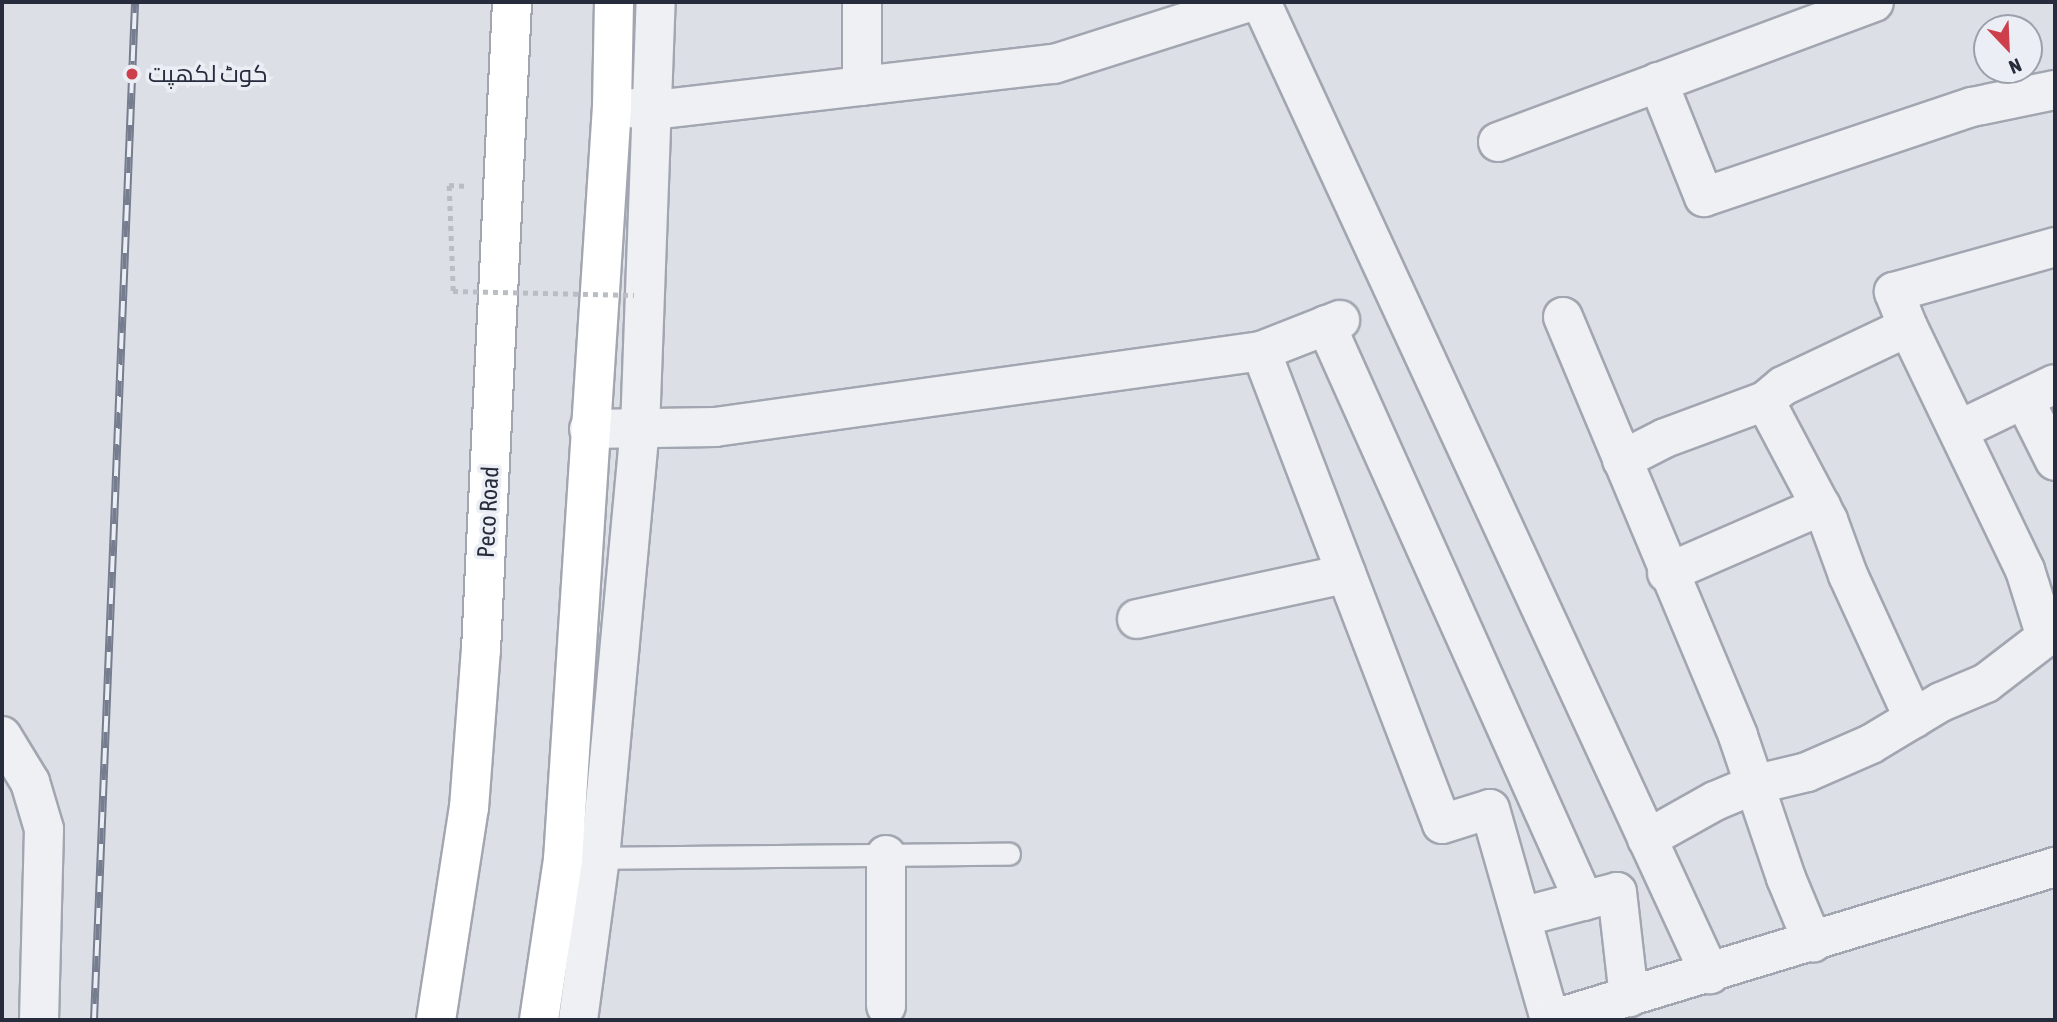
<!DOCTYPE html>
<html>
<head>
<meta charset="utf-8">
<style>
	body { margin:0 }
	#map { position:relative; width:2057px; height:1022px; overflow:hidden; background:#dcdfe6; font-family:"Asap Condensed",Cairo,sans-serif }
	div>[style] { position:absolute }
	.path>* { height:4.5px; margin-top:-2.25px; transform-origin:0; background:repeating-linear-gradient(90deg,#babdc4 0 5px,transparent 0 10px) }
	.roads { filter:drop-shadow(2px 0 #a2a6b0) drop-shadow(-2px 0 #a2a6b0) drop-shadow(0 2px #a2a6b0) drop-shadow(0 -2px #a2a6b0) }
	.service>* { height:21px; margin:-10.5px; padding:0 10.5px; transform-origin:10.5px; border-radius:10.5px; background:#eef0f4 }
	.minor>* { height:38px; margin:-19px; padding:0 19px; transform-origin:19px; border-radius:19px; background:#eef0f4 }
	.primary>* { height:38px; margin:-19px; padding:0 19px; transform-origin:19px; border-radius:19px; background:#fff }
	.rail>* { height:8px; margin-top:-4px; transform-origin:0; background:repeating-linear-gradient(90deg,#ebeef4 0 16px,#757d8f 0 32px); box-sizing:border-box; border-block:2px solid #757d8f }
	.path-bridge>* { height:4.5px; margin-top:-2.25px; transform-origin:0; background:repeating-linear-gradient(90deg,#babdc4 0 5px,transparent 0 10px) }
	.dots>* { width:19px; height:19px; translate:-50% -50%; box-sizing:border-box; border:4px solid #ebeef4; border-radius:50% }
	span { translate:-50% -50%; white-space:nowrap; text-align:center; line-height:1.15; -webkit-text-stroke:7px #ebeef4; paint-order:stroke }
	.poi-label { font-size:24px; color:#262c3c }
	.left { translate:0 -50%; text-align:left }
	.street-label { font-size:24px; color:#262c3c }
	.frame { position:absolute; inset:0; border:4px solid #262c3c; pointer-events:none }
	.north { position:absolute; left:1973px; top:14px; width:70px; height:70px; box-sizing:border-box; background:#ebeef4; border:2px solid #9ca0aa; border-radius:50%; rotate:157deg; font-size:19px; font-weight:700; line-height:28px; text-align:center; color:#262c3c }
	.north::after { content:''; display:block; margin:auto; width:24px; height:32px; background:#cc3f4b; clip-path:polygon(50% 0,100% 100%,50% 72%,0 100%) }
</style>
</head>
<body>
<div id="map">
	<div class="path">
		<div style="left:453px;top:291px;width:106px;rotate:-92.2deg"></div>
		<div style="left:449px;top:185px;width:18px;rotate:3deg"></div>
	</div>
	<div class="roads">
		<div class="service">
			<div style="left:593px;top:858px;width:416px;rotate:-0.6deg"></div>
		</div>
		<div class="minor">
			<div style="left:862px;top:2px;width:84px;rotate:90deg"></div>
			<div style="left:1261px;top:2px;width:1071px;rotate:65.21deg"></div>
			<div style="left:1658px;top:82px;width:124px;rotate:68.2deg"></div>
			<div style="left:1704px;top:197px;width:283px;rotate:-18.6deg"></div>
			<div style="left:1972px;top:107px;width:85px;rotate:-11.6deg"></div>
			<div style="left:628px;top:108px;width:26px;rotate:4deg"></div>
			<div style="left:654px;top:110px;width:403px;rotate:-6.6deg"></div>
			<div style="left:1054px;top:64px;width:206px;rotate:-17.6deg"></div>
			<div style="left:1498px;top:142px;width:401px;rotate:-20.4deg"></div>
			<div style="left:1563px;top:317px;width:454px;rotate:67.3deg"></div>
			<div style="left:1738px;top:736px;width:150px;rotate:71.3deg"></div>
			<div style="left:1786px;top:878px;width:70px;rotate:67.4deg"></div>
			<div style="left:1326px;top:325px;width:631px;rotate:65.87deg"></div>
			<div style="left:1908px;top:327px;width:270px;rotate:64.3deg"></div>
			<div style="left:2025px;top:570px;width:70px;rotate:72.6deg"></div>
			<div style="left:1261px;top:351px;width:506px;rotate:69.06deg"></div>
			<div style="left:1442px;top:824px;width:50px;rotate:-17.4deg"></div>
			<div style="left:1490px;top:809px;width:218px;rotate:74.1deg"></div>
			<div style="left:2024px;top:399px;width:69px;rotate:63.4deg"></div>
			<div style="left:1765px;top:401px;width:135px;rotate:62.1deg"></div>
			<div style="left:1828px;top:520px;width:59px;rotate:70deg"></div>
			<div style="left:1848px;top:575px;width:158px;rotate:65.4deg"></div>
			<div style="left:589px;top:429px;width:126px;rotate:-0.9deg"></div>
			<div style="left:715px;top:427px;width:551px;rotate:-7.92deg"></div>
			<div style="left:1261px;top:351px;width:85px;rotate:-21.4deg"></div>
			<div style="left:1959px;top:430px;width:106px;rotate:-25.6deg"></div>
			<div style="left:1622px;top:460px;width:48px;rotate:-27.1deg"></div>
			<div style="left:1665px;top:438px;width:107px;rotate:-20.3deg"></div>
			<div style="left:1765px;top:401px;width:23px;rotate:-40deg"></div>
			<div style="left:1783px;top:386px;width:138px;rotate:-25.3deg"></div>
			<div style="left:1908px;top:327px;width:38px;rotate:-112deg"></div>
			<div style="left:1894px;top:292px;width:167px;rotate:-15.6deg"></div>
			<div style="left:1667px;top:573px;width:168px;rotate:-23.5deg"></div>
			<div style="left:1137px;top:619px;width:214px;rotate:-12.2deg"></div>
			<div style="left:2px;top:736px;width:54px;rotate:58.7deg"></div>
			<div style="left:30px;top:782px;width:49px;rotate:73.4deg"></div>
			<div style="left:44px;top:829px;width:191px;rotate:91.5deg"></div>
			<div style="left:1647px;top:839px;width:78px;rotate:-29.2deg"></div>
			<div style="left:1715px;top:801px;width:41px;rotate:-22.8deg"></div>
			<div style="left:1753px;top:785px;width:56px;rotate:-13.5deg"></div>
			<div style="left:1807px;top:772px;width:70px;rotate:-23.6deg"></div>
			<div style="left:1871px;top:744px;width:82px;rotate:-31deg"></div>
			<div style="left:1941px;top:702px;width:49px;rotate:-22.9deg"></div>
			<div style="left:1986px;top:683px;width:87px;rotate:-37.5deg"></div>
			<div style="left:886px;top:855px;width:151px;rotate:90deg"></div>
			<div style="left:1521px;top:917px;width:99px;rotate:-14.6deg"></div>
			<div style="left:1617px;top:892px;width:106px;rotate:83.5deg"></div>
			<div style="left:578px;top:1020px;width:163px;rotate:-82.3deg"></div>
			<div style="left:600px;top:858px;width:431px;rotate:-84.7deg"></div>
			<div style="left:640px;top:429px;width:427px;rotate:-87.9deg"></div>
			<div style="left:1551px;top:1020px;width:527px;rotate:-16.89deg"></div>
		</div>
		<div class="primary">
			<div style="left:436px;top:1020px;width:215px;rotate:-81.2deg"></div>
			<div style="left:469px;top:808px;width:158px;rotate:-85.7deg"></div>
			<div style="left:481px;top:650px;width:649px;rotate:-87.26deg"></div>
			<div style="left:539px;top:1020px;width:162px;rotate:-81.5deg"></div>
			<div style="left:563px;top:860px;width:756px;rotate:-86.28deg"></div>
			<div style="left:612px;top:106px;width:104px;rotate:-88.9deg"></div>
		</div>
	</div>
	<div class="rail">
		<div style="left:94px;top:1020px;width:1019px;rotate:-87.69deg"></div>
	</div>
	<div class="path-bridge">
		<div style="left:453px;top:291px;width:181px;rotate:1.3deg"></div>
	</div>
	<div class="dots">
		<div style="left:132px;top:74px;background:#cc3f4b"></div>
	</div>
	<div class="poi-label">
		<span class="left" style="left:148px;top:74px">کوٹ لکھپت</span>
	</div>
	<div class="street-label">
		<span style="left:488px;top:512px;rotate:-87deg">Peco Road</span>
	</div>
	<div class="frame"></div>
	<div class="north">N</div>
</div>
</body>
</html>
